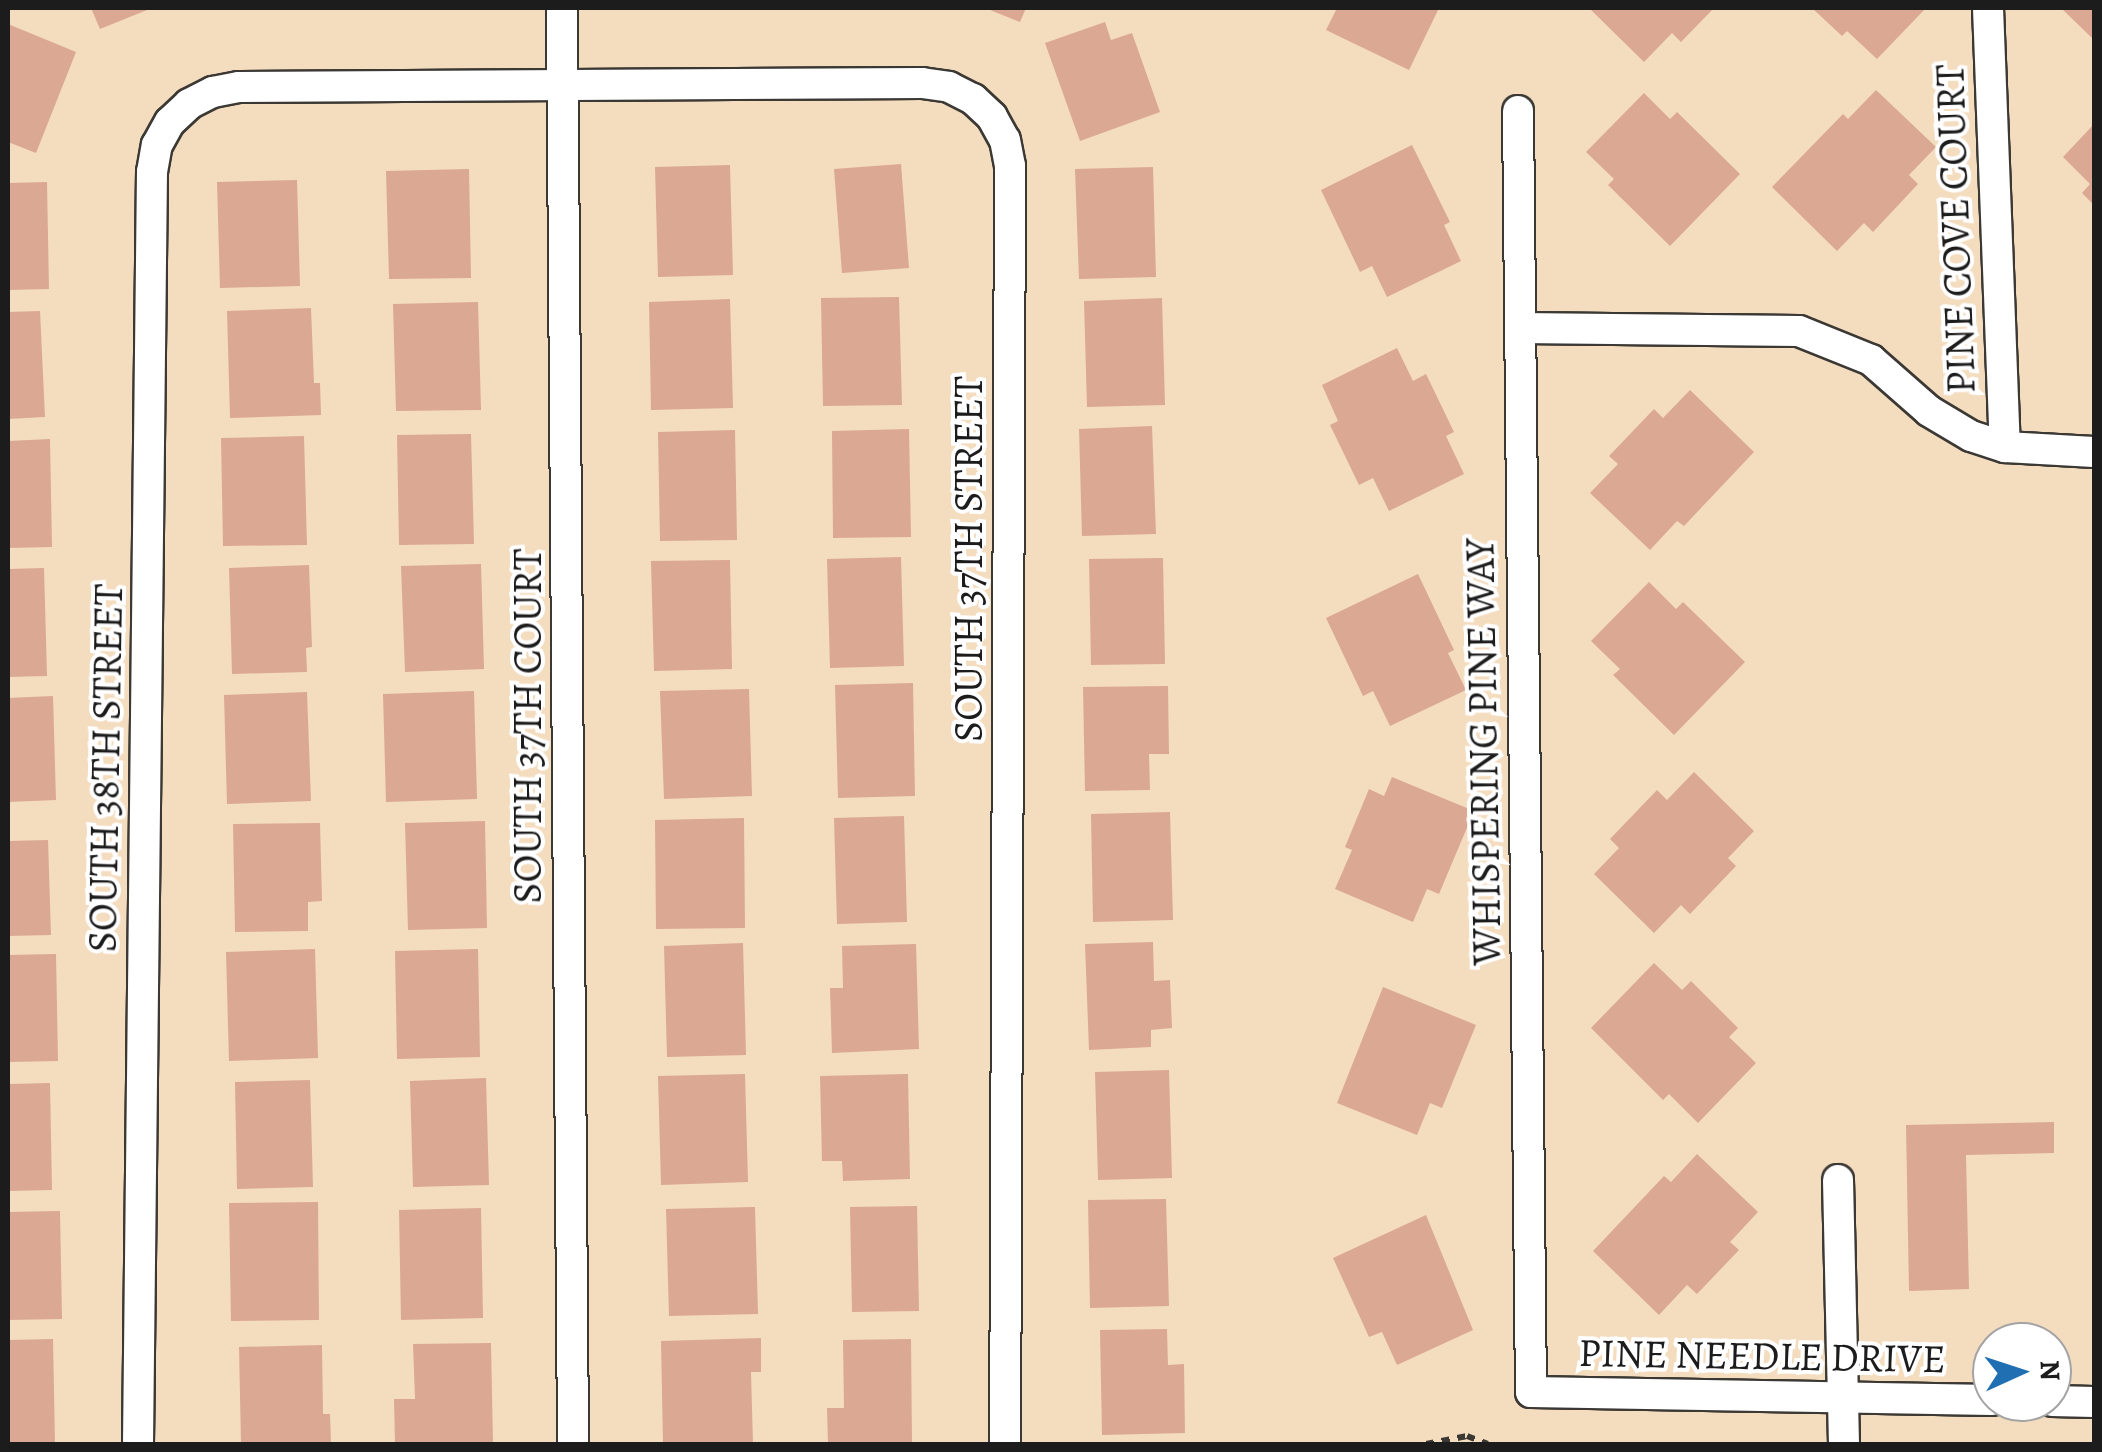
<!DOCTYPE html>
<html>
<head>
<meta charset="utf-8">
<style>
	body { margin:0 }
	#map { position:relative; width:2102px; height:1452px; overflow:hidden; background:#f4dcbf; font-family:Alegreya,serif }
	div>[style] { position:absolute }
	.building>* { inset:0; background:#dba893 }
	.path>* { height:6px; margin-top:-3px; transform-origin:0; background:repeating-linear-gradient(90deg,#3c3934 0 8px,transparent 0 16px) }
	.roads { filter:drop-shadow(2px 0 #3c3934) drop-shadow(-2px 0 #3c3934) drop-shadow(0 2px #3c3934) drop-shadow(0 -2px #3c3934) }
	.minor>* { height:30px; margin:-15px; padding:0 15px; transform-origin:15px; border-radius:15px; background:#fff }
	span { translate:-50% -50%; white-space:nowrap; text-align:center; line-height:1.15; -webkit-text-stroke:8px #fff; paint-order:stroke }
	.street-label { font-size:40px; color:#1c1c1c }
	.frame { position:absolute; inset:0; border:10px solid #1c1c1c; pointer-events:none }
	.north { position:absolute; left:1972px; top:1322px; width:100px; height:100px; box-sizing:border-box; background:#fff; border:2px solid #a4a4a4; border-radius:50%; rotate:87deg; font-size:28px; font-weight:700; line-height:40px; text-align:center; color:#1c1c1c }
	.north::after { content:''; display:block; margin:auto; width:35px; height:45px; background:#1f6fb2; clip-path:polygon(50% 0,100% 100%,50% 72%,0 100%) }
</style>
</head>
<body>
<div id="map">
	<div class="building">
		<div style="clip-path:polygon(91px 8px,152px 8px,100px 29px)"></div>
		<div style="clip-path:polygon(985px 8px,1026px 8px,1020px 22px)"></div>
		<div style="clip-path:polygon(1337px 8px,1439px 8px,1409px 70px,1326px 30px)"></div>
		<div style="clip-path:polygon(1589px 8px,1714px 8px,1681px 42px,1672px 33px,1644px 62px)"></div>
		<div style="clip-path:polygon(1812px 8px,1926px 8px,1877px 59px,1847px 31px,1842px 36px)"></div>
		<div style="clip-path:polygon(2061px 8px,2094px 8px,2094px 40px)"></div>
		<div style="clip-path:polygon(1105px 22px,1111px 40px,1132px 33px,1160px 112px,1080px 141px,1045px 43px)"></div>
		<div style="clip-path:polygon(8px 24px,76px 52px,36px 153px,8px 142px)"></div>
		<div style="clip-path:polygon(1876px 90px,1936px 147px,1909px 175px,1918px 184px,1873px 232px,1864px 223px,1837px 251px,1772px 187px,1843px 114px,1848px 119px)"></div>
		<div style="clip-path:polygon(1644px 93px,1670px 119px,1677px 112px,1740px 174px,1670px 246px,1608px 185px,1614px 179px,1586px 152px)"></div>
		<div style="clip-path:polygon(2094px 124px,2094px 205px,2082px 193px,2090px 184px,2063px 157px)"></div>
		<div style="clip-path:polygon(1412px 145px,1450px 222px,1444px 225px,1461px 261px,1387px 297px,1372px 266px,1360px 272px,1321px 190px)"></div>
		<div style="clip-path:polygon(901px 164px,909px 268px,842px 273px,834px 169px)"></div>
		<div style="clip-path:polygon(730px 165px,733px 275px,658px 277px,655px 167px)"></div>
		<div style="clip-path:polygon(1153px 167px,1156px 277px,1079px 279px,1075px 169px)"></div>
		<div style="clip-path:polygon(469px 169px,471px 278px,389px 279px,386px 171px)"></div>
		<div style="clip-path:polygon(297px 180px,300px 286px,220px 288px,217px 182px)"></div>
		<div style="clip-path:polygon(47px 182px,49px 289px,8px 290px,8px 183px)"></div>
		<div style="clip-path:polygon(899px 297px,902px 405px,823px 406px,821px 298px)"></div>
		<div style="clip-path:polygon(1162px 298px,1165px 405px,1087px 407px,1084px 301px)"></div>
		<div style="clip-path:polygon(730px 299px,733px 408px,651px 410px,649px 302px)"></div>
		<div style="clip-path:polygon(478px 302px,481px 410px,396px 411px,393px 304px)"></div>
		<div style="clip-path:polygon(311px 308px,314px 383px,320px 383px,321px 415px,230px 418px,227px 311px)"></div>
		<div style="clip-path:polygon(40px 311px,45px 417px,8px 419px,8px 312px)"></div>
		<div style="clip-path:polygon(1397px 348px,1413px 381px,1426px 374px,1454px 432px,1446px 436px,1464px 474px,1389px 511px,1373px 478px,1359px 485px,1330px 425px,1338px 421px,1322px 385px)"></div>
		<div style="clip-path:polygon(1690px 390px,1754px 452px,1684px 526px,1677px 521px,1650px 550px,1590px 493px,1618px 464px,1609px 456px,1654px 409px,1663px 418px)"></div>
		<div style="clip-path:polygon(1152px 426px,1156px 534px,1082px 536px,1079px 429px)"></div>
		<div style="clip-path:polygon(909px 429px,911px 537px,833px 538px,832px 431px)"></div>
		<div style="clip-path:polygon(735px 430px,737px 540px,660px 541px,658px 432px)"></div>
		<div style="clip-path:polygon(471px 434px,474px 544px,399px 545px,397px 435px)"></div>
		<div style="clip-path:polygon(304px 436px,307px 545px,223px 546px,221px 438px)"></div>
		<div style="clip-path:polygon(50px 439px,52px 547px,8px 548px,8px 441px)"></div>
		<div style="clip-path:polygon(901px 557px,904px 666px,830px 668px,827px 559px)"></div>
		<div style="clip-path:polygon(1163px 558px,1165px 664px,1091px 665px,1089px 559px)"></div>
		<div style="clip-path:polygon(730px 560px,732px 669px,654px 671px,651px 561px)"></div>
		<div style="clip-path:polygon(481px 564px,484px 669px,405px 672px,401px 566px)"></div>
		<div style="clip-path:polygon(309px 565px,312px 647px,306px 648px,307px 672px,232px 674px,229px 568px)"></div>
		<div style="clip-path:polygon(44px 568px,47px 676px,8px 677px,8px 569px)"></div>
		<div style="clip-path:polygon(1418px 574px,1454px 650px,1448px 653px,1466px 690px,1390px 726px,1373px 691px,1363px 696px,1326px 618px)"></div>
		<div style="clip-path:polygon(1649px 582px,1676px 609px,1683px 602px,1745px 662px,1674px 735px,1613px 675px,1620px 669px,1591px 641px)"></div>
		<div style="clip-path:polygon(913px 683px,915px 796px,838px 798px,835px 685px)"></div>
		<div style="clip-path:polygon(1168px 686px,1169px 754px,1149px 754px,1150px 790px,1085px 791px,1083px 687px)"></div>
		<div style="clip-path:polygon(749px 689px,752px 796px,664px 799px,660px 691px)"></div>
		<div style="clip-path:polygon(474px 691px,477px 799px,386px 802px,383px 694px)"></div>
		<div style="clip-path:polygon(307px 692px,311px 801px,227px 804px,224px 695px)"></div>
		<div style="clip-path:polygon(53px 696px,56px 800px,8px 802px,8px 698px)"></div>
		<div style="clip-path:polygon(1694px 772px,1754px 831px,1728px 858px,1736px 866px,1690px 914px,1681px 905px,1654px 933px,1594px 874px,1619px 848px,1610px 839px,1657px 790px,1667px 800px)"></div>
		<div style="clip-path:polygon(1392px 777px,1474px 811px,1439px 894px,1427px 889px,1413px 922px,1335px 889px,1352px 850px,1345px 847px,1369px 789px,1384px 796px)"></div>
		<div style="clip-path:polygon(1170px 812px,1173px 920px,1093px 922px,1091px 814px)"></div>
		<div style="clip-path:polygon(904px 816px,907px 922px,837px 924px,834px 818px)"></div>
		<div style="clip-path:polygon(744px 818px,745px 928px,656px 929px,655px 820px)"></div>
		<div style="clip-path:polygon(485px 821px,487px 928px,408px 930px,405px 823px)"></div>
		<div style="clip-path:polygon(320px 823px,322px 901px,308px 902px,308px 931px,235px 932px,233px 824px)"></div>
		<div style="clip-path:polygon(48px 840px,51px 935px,8px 936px,8px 841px)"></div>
		<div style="clip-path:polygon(1153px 942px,1154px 981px,1170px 980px,1172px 1028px,1151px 1030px,1151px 1047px,1089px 1050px,1085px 944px)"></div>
		<div style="clip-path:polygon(743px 943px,746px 1055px,667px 1057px,664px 946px)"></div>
		<div style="clip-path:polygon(916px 944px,919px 1049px,832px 1053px,830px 988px,843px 988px,842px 946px)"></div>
		<div style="clip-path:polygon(315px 949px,318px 1058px,229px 1061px,226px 952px)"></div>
		<div style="clip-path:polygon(478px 949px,480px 1057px,397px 1059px,395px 951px)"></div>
		<div style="clip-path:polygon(56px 954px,58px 1061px,8px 1062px,8px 955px)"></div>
		<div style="clip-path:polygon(1654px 963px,1682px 990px,1691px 981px,1738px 1028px,1729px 1037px,1756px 1063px,1698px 1123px,1669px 1094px,1663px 1100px,1591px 1028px)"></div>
		<div style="clip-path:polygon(1383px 987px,1476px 1025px,1442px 1108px,1430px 1103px,1417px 1135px,1337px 1103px)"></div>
		<div style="clip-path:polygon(1169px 1070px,1172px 1178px,1098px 1180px,1095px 1072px)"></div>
		<div style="clip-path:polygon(745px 1074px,748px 1182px,661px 1185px,658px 1076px)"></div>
		<div style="clip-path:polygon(908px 1074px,910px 1179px,843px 1181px,842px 1161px,822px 1161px,820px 1076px)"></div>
		<div style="clip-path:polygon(486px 1078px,489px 1185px,413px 1187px,410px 1081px)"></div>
		<div style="clip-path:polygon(310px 1080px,313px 1187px,237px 1189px,235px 1082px)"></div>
		<div style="clip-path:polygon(50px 1083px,52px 1190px,8px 1191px,8px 1084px)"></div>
		<div style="clip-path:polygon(2054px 1122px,2054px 1153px,1966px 1155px,1969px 1289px,1909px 1291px,1906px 1125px)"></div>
		<div style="clip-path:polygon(1697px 1154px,1758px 1212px,1730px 1242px,1739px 1250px,1697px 1294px,1687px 1285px,1659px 1315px,1593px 1251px,1664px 1176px,1671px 1182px)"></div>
		<div style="clip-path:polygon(1166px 1199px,1169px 1306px,1090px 1308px,1088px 1200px)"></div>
		<div style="clip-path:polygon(318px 1202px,319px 1320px,231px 1321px,229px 1203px)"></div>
		<div style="clip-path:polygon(917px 1206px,919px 1311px,852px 1312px,850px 1207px)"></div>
		<div style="clip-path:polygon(755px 1207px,758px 1314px,669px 1316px,666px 1209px)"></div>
		<div style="clip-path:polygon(481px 1208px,483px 1318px,401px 1320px,399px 1210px)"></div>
		<div style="clip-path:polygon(60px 1211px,62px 1319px,8px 1320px,8px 1212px)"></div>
		<div style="clip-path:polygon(1426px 1215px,1473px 1330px,1397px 1365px,1382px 1332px,1369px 1337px,1333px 1258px)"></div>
		<div style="clip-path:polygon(1167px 1329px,1168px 1365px,1184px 1364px,1185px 1433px,1102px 1435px,1100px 1330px)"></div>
		<div style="clip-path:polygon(761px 1338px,761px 1372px,751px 1372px,753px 1444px,663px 1444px,661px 1341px)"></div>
		<div style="clip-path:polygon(53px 1339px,55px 1444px,8px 1444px,8px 1340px)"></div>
		<div style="clip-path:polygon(911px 1339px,912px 1443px,828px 1444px,827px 1408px,844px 1408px,843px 1340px)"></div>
		<div style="clip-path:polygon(491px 1343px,493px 1444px,395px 1444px,394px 1399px,415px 1399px,413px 1344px)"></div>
		<div style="clip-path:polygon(322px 1345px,323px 1414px,330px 1414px,331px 1444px,241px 1444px,239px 1347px)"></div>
	</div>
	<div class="path">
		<div style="left:1426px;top:1444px;width:42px;rotate:-11deg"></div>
		<div style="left:1467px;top:1436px;width:22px;rotate:21deg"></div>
	</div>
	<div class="roads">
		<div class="minor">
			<div style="left:562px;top:8px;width:1436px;rotate:89.56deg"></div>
			<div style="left:1988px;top:8px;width:439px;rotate:87.8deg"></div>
			<div style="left:1518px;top:111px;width:1281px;rotate:89.42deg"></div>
			<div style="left:1531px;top:1392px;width:461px;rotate:1deg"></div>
			<div style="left:1520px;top:328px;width:279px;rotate:0.6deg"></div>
			<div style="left:1799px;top:331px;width:78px;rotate:21.9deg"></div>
			<div style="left:1871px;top:360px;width:77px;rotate:41.3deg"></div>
			<div style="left:1929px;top:411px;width:49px;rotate:30.8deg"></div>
			<div style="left:1971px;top:436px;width:36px;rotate:18deg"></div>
			<div style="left:2005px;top:447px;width:89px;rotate:3.2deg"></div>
			<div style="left:1838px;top:1180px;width:264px;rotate:88.7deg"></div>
			<div style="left:2052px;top:1401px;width:42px;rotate:1.4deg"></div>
			<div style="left:138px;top:1444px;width:1272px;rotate:-89.37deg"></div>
			<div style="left:152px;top:172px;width:27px;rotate:-80deg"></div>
			<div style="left:157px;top:145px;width:26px;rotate:-61deg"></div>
			<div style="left:170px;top:122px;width:26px;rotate:-43deg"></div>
			<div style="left:189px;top:104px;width:27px;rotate:-27deg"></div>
			<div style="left:213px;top:92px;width:26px;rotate:-11deg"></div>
			<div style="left:239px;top:87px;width:683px;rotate:-0.34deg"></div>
			<div style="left:922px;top:83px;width:27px;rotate:8deg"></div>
			<div style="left:949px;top:87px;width:27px;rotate:27deg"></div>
			<div style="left:973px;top:99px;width:26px;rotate:43deg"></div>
			<div style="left:992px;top:117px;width:26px;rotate:61deg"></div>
			<div style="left:1005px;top:140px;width:26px;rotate:79deg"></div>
			<div style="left:1010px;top:166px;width:1278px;rotate:90.22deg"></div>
		</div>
	</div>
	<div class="street-label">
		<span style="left:1956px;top:229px;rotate:-92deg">PINE COVE COURT</span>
		<span style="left:969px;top:559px;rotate:-90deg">SOUTH 37TH STREET</span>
		<span style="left:528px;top:726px;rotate:-90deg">SOUTH 37TH COURT</span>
		<span style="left:1484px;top:752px;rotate:-91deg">WHISPERING PINE WAY</span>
		<span style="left:106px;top:768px;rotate:-89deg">SOUTH 38TH STREET</span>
		<span style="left:1762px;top:1356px;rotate:1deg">PINE NEEDLE DRIVE</span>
	</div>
	<div class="frame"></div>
	<div class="north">N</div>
</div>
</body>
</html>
